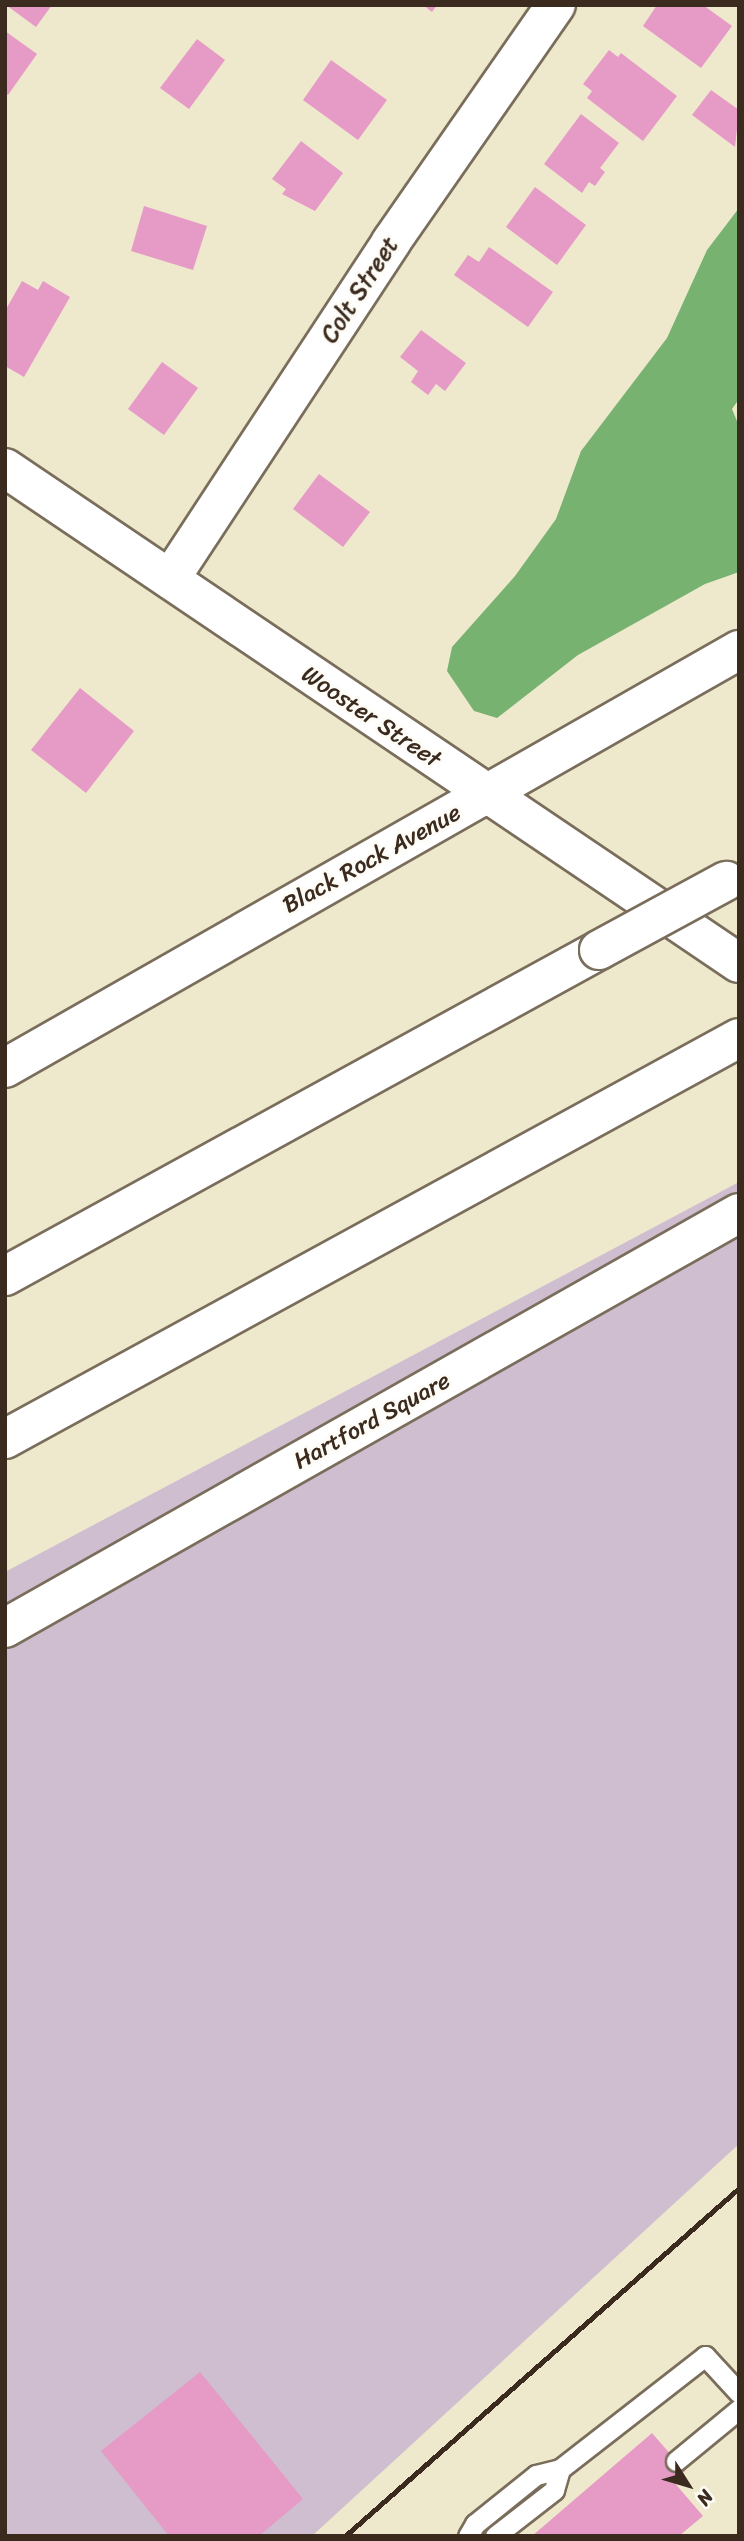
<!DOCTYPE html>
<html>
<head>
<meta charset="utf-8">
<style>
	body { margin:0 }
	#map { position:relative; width:744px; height:2541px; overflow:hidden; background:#eee9cd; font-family:Sriracha,sans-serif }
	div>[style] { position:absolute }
	.industrial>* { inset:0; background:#cebed0 }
	.forest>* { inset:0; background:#78b270 }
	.building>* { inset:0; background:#e69ac6 }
	.roads { filter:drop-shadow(2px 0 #7a6d5b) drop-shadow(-2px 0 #7a6d5b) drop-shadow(0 2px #7a6d5b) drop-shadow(0 -2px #7a6d5b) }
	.service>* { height:19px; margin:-9.5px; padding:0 9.5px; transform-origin:9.5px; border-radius:9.5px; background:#fff }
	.minor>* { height:38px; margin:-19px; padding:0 19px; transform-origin:19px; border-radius:19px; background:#fff }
	.tertiary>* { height:38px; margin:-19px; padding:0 19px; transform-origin:19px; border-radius:19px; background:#fff }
	.motorway>* { height:38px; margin:-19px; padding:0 19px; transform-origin:19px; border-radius:19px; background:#fff }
	.rail>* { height:5px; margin:-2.5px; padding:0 2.5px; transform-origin:2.5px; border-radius:2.5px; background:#3b2a1e }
	.bridges { filter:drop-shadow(2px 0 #7a6d5b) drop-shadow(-2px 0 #7a6d5b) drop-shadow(0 2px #7a6d5b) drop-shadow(0 -2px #7a6d5b) }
	.motorway-bridge>* { height:38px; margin:-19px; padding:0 19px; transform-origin:19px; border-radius:19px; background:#fff }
	span { translate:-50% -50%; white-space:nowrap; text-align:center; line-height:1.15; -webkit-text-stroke:6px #fdfcf7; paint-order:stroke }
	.street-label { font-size:24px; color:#3b2a1e }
	.frame { position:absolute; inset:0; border:7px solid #3b2a1e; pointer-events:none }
	.north { position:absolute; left:653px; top:2450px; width:70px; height:70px; -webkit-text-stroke:5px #fdfcf7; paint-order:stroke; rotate:127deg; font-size:19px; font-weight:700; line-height:28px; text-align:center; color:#3b2a1e }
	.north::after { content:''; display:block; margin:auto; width:24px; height:32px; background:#3b2a1e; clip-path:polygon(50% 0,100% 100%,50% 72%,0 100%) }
</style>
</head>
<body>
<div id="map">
	<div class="industrial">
		<div style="clip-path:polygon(739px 1182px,739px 2144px,312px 2536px,5px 2536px,5px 1572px)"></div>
	</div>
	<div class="forest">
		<div style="clip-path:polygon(739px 208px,739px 399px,732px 409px,739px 426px,739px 572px,705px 584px,578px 655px,497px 718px,474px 711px,447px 671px,452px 647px,515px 576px,556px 519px,581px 451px,667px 338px,707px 250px)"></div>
	</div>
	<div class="building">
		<div style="clip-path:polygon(6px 5px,52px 5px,36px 27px)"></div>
		<div style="clip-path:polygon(423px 5px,437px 5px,432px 12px)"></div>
		<div style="clip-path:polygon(657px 5px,703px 5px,732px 26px,701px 68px,643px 26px)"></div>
		<div style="clip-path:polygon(5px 31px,37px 54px,8px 95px,5px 93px)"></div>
		<div style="clip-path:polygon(197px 39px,225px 60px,189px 109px,160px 88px)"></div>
		<div style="clip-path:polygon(609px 50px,618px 57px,621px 53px,677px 96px,643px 141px,587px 98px,592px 91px,583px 84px)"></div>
		<div style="clip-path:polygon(331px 60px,387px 100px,358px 140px,303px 100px)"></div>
		<div style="clip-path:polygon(711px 90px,739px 110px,735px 147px,692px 115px)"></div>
		<div style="clip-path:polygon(581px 114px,619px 143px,600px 168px,605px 172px,595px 186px,589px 182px,582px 193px,544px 164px)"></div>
		<div style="clip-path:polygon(301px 141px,343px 173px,315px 211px,282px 194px,286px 189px,272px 179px)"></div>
		<div style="clip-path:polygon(535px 187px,586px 225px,557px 265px,506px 227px)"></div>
		<div style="clip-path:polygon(144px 206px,207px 226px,193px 270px,131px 251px)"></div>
		<div style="clip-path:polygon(489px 247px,553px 292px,528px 327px,454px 275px,468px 255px,479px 262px)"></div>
		<div style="clip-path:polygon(22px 281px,38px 290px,43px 281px,70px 297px,24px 377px,5px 366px,5px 311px)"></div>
		<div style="clip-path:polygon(421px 330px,466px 363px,445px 391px,436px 384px,428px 395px,411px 382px,418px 371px,400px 357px)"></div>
		<div style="clip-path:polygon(162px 362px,198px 388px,164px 435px,128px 409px)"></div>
		<div style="clip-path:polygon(319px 474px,370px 512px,343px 547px,293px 509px)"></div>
		<div style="clip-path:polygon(80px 688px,134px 731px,86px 793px,31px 750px)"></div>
		<div style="clip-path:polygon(200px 2372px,303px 2499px,259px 2536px,169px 2536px,101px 2451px)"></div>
		<div style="clip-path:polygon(652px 2433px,685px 2471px,673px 2481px,703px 2516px,679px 2536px,532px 2536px)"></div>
	</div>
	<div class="roads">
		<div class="service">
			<div style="left:676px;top:2461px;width:82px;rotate:-39.5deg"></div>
			<div style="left:468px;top:2536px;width:14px;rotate:-60deg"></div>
			<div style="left:475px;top:2524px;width:78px;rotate:-38.8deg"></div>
			<div style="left:536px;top:2475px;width:25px;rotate:-14deg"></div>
			<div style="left:495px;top:2536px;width:75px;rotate:-37.9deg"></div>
			<div style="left:554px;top:2490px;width:22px;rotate:-74deg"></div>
			<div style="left:560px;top:2469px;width:184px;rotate:-37.9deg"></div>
			<div style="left:705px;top:2356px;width:50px;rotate:47.4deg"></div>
		</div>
		<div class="minor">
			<div style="left:5px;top:468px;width:885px;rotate:34deg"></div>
			<div style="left:170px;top:579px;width:403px;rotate:-56.7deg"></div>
			<div style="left:391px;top:242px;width:289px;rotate:-55.2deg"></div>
			<div style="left:5px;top:1628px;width:843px;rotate:-29.48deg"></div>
		</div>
		<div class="tertiary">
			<div style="left:5px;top:1068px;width:845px;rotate:-29.66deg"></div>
		</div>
		<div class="motorway">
			<div style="left:5px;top:1276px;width:678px;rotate:-28.76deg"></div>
			<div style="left:5px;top:1439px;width:836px;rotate:-28.65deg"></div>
		</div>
	</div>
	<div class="rail">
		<div style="left:345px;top:2536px;width:526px;rotate:-41.45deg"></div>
	</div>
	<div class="bridges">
		<div class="motorway-bridge">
			<div style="left:599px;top:950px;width:145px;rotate:-28.5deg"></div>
		</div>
	</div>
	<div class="street-label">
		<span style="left:360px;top:290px;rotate:-57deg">Colt Street</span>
		<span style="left:371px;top:717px;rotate:34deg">Wooster Street</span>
		<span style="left:372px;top:859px;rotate:-29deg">Black Rock Avenue</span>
		<span style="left:372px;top:1421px;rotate:-29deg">Hartford Square</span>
	</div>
	<div class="frame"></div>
	<div class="north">N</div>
</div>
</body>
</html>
